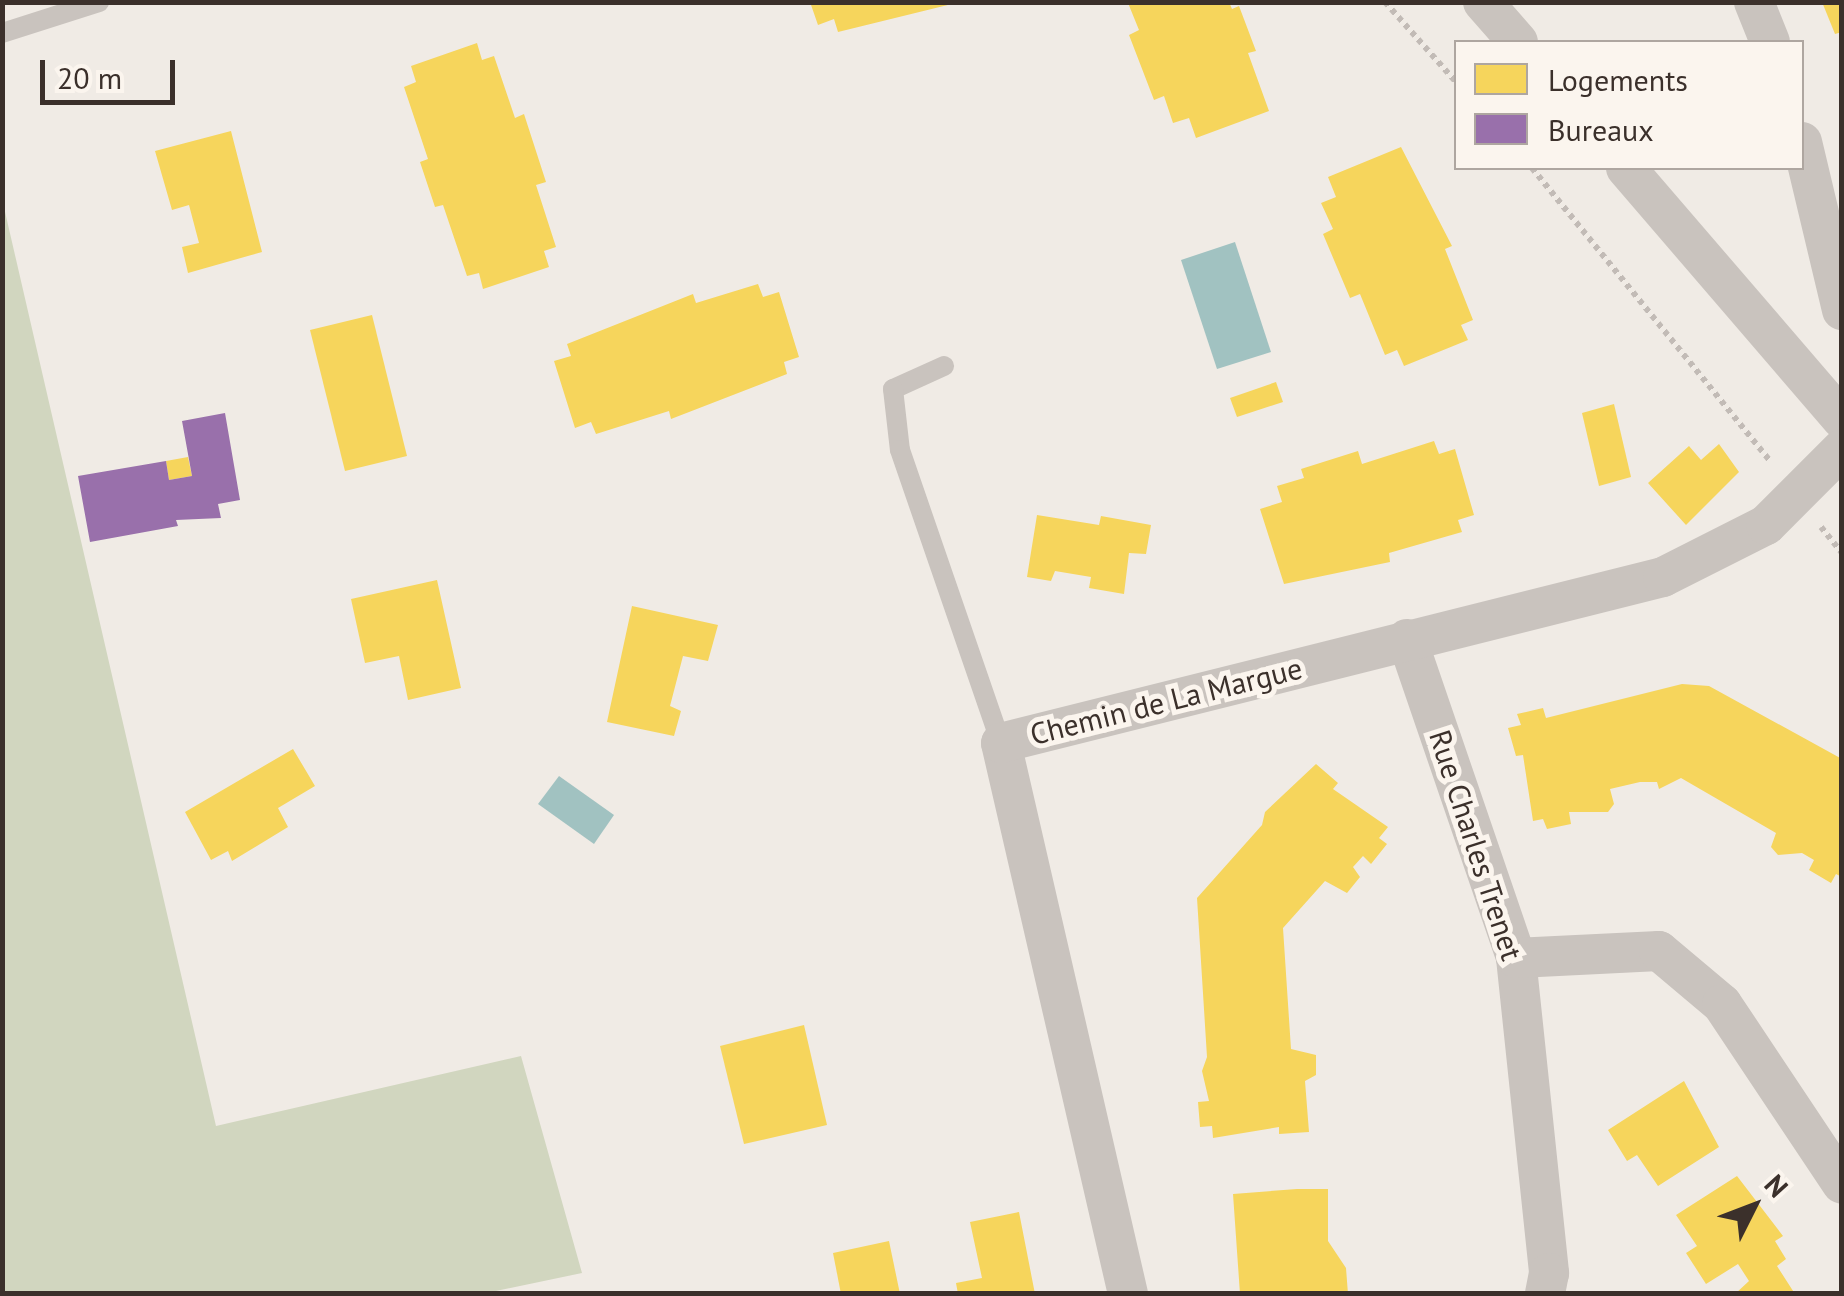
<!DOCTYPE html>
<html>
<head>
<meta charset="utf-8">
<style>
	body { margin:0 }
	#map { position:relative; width:1844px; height:1296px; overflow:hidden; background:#f0ebe5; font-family:"PT Sans",sans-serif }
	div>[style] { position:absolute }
	.green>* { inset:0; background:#d1d6bf }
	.water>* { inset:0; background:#a1c2c1 }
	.homes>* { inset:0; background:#f6d55c }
	.offices>* { inset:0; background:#9970ab }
	.path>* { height:6px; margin-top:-3px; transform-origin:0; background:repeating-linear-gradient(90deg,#c2bbb6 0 5px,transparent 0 10px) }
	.lane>* { height:20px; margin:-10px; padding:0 10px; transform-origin:10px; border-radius:10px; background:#c9c3be }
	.street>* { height:40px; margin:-20px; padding:0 20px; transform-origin:20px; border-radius:20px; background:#c9c3be }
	span { translate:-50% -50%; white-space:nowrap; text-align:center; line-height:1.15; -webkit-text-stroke:10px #fbf5ee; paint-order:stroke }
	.street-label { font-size:30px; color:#3b302b }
	.frame { position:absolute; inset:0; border:5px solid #3b302b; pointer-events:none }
	.legend { position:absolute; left:1454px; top:40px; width:350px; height:130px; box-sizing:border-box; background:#fbf5ee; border:2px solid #aea6a0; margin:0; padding:12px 18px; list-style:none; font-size:30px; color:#3b302b }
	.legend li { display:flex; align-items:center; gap:20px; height:50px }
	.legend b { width:50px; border:2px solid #aea6a0 }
	.north { position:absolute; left:1704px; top:1156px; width:100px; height:100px; -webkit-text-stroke:8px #fbf5ee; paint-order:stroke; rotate:48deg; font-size:28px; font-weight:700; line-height:40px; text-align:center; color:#3b302b }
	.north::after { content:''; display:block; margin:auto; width:35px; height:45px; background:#3b302b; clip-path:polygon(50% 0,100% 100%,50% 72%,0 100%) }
	.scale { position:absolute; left:40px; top:60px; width:135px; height:45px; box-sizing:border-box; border:5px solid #3b302b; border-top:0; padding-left:12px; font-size:30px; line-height:35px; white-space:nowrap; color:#3b302b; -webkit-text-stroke:8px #fbf5ee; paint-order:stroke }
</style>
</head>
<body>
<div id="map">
	<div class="green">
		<div style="clip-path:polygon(3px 203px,216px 1126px,521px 1056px,582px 1273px,482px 1294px,3px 1293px)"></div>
	</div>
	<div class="water">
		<div style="clip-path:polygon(1235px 242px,1271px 352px,1217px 369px,1181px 260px)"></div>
		<div style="clip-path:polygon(559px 776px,614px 815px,594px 844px,538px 804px)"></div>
	</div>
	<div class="homes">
		<div style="clip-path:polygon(810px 2px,956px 2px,956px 3px,838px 32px,834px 19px,818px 25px)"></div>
		<div style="clip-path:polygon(1229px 2px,1232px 9px,1239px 6px,1256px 51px,1248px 53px,1269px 111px,1196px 138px,1189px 118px,1173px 123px,1164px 96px,1154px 100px,1129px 35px,1139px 30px,1128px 3px)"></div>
		<div style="clip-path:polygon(1822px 2px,1842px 2px,1842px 32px,1835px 34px)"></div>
		<div style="clip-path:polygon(477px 43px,482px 60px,494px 56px,515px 118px,524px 114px,546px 182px,536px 185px,556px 247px,544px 251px,549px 267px,483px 289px,479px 273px,467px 276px,443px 205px,435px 207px,420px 162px,428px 159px,404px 87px,416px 82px,411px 66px)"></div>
		<div style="clip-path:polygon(231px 131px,262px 252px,188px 273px,182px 247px,199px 243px,189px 205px,172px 210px,155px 151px)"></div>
		<div style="clip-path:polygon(1401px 147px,1452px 246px,1445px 249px,1473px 320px,1461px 325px,1468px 340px,1404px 366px,1397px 350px,1385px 355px,1360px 294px,1350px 298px,1323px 234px,1333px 229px,1321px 203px,1336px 197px,1328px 177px)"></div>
		<div style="clip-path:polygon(758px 284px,763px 297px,779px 292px,799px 357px,784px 362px,787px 374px,671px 419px,669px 411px,596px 434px,591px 422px,575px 428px,554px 361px,571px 356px,567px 344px,693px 294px,696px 303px)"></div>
		<div style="clip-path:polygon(372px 315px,407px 456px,345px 471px,310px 330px)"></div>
		<div style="clip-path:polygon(1276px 382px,1283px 402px,1237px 417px,1230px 398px)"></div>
		<div style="clip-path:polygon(1614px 404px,1631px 477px,1599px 486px,1582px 413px)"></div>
		<div style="clip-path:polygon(1434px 441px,1439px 454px,1455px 449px,1474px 515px,1458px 520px,1462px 532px,1389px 553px,1390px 562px,1284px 584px,1260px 509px,1282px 502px,1277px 486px,1304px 478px,1301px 469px,1358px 451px,1362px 464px)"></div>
		<div style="clip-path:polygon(1719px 444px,1739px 472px,1686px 525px,1648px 483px,1689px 446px,1701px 460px)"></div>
		<div style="clip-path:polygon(188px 457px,192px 476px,169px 480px,166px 461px)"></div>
		<div style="clip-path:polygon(1037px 515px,1099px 525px,1101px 516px,1151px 525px,1146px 554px,1129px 553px,1124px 594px,1089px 588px,1091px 577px,1055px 571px,1051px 581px,1027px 577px)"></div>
		<div style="clip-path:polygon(437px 580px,461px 688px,408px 700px,399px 656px,365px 663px,351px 599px)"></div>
		<div style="clip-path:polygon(632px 606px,718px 625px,708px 661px,683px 656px,670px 706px,681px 711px,674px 736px,607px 722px)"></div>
		<div style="clip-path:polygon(1682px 684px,1709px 686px,1842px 759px,1842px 877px,1836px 874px,1831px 883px,1809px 870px,1814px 860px,1802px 853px,1778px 855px,1771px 847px,1776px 833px,1681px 778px,1659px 789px,1657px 782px,1640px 782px,1610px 789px,1614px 804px,1608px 812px,1569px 812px,1571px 824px,1547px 829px,1543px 819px,1533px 821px,1523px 755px,1516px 756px,1508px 728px,1521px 725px,1517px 714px,1543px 708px,1546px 718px)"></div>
		<div style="clip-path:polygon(293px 749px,315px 786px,278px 808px,288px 827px,232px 861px,228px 851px,211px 860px,185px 812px)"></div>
		<div style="clip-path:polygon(1316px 764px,1338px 783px,1333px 789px,1388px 827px,1379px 838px,1387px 844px,1371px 864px,1363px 856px,1353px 867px,1360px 877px,1347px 893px,1325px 881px,1283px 928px,1291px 1049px,1316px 1055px,1316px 1075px,1305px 1081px,1309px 1132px,1279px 1134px,1279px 1127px,1213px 1138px,1212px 1126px,1200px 1127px,1198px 1102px,1209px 1101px,1202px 1071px,1207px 1057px,1197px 898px,1262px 825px,1265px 812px)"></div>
		<div style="clip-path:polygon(804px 1025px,827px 1125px,744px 1144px,720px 1046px)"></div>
		<div style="clip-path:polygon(1684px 1081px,1719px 1147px,1658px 1186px,1637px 1155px,1627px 1161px,1608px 1130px)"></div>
		<div style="clip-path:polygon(1737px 1176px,1783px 1236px,1775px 1241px,1786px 1259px,1777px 1266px,1795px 1294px,1735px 1294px,1749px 1281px,1738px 1264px,1706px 1284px,1686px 1253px,1697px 1246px,1676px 1215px)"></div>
		<div style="clip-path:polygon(1297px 1189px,1328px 1189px,1328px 1241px,1346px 1268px,1348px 1294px,1240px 1294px,1233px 1194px)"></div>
		<div style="clip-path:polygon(1019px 1212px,1035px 1294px,958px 1294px,956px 1283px,982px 1278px,970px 1222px)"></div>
		<div style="clip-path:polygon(889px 1241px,900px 1294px,841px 1294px,833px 1253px)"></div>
	</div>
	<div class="offices">
		<div style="clip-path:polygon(225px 413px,240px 500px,218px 504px,221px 518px,176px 520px,178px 526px,90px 542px,78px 476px,166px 461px,169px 480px,192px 476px,182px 421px)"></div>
	</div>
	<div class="path">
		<div style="left:1385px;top:2px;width:107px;rotate:48.4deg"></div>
		<div style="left:1532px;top:168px;width:379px;rotate:50.9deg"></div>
		<div style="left:1821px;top:527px;width:33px;rotate:51deg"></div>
	</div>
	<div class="lane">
		<div style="left:2px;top:33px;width:102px;rotate:-17.7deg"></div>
		<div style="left:944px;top:366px;width:56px;rotate:155.7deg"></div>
		<div style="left:893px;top:389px;width:61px;rotate:83.5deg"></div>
		<div style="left:900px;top:450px;width:310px;rotate:71deg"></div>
	</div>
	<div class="street">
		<div style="left:1483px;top:2px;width:53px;rotate:48.8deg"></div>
		<div style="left:1754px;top:2px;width:43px;rotate:68.2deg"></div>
		<div style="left:1802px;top:142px;width:173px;rotate:76.6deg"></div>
		<div style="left:1626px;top:168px;width:331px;rotate:49.3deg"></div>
		<div style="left:1407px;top:639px;width:337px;rotate:71.1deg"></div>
		<div style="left:1516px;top:958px;width:317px;rotate:84deg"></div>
		<div style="left:1549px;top:1273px;width:21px;rotate:101deg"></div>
		<div style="left:1516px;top:958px;width:143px;rotate:-2.8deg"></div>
		<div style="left:1659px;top:951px;width:82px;rotate:40.1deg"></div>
		<div style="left:1722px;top:1004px;width:216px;rotate:56.3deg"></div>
		<div style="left:1128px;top:1294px;width:565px;rotate:-102.98deg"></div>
		<div style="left:1001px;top:743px;width:682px;rotate:-14.08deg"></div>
		<div style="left:1663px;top:577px;width:115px;rotate:-26.8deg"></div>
		<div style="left:1766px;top:525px;width:107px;rotate:-45deg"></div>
	</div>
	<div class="street-label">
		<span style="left:1166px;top:701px;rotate:-14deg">Chemin de La Margue</span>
		<span style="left:1476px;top:845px;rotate:72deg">Rue Charles Trenet</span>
	</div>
	<div class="frame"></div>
	<ul class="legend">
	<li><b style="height:28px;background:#f6d55c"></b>Logements</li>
	<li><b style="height:28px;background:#9970ab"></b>Bureaux</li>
	</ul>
	<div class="north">N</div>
	<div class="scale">20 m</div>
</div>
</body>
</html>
